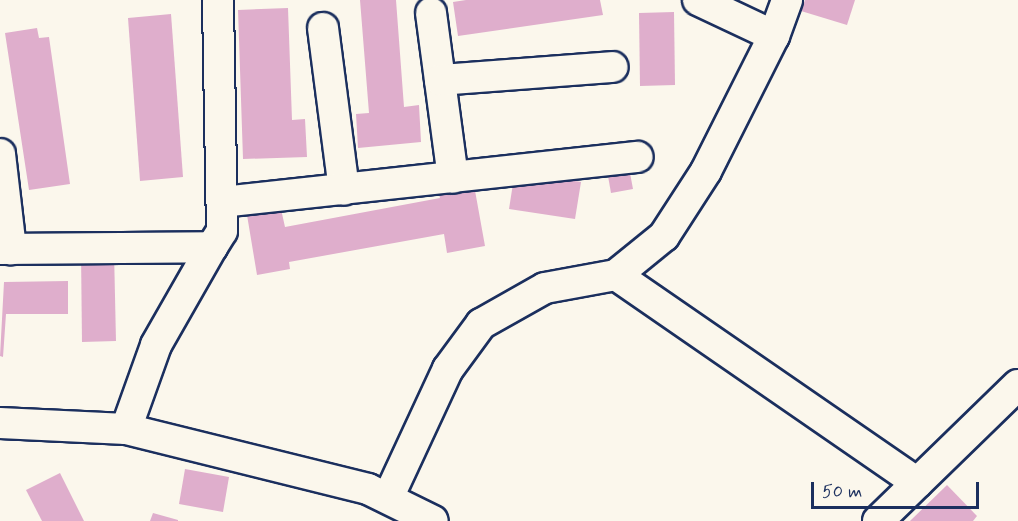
<!DOCTYPE html>
<html>
<head>
<meta charset="utf-8">
<style>
	body { margin:0 }
	#map { position:relative; width:1018px; height:521px; overflow:hidden; background:#fbf7ec; font-family:Mynerve,sans-serif }
	div>[style] { position:absolute }
	.building>* { inset:0; background:#dfaecc }
	.roads { filter:drop-shadow(2px 0 #1b2f5e) drop-shadow(-2px 0 #1b2f5e) drop-shadow(0 2px #1b2f5e) drop-shadow(0 -2px #1b2f5e) }
	.minor>* { height:30px; margin:-15px; padding:0 15px; transform-origin:15px; border-radius:15px; background:#fbf7ec }
	span { translate:-50% -50%; white-space:nowrap; text-align:center; line-height:1.15; -webkit-text-stroke:4.5px #fbf7ec; paint-order:stroke }
	.scale { position:absolute; left:811px; top:482px; width:168px; height:27px; box-sizing:border-box; border:3px solid #1b2f5e; border-top:0; padding-left:8px; font-size:18px; line-height:21px; white-space:nowrap; color:#1b2f5e; -webkit-text-stroke:4px #fbf7ec; paint-order:stroke }
</style>
</head>
<body>
<div id="map">
	<div class="building">
		<div style="clip-path:polygon(360px 0,396px 0,404px 107px,419px 105px,421px 142px,358px 148px,356px 114px,369px 113px)"></div>
		<div style="clip-path:polygon(466px 0,600px 0,603px 15px,458px 36px,453px 2px)"></div>
		<div style="clip-path:polygon(805px 0,855px 0,847px 25px,801px 11px)"></div>
		<div style="clip-path:polygon(288px 8px,292px 120px,305px 119px,307px 157px,243px 159px,238px 10px)"></div>
		<div style="clip-path:polygon(674px 12px,675px 85px,640px 86px,639px 13px)"></div>
		<div style="clip-path:polygon(171px 14px,183px 177px,140px 181px,128px 18px)"></div>
		<div style="clip-path:polygon(37px 28px,39px 38px,49px 37px,70px 184px,29px 190px,5px 33px)"></div>
		<div style="clip-path:polygon(515px 171px,581px 182px,575px 219px,509px 209px)"></div>
		<div style="clip-path:polygon(630px 173px,633px 189px,611px 193px,608px 176px)"></div>
		<div style="clip-path:polygon(474px 185px,485px 246px,447px 253px,444px 234px,289px 262px,290px 269px,257px 275px,247px 215px,281px 209px,285px 227px,440px 198px,438px 191px)"></div>
		<div style="clip-path:polygon(114px 251px,116px 341px,82px 342px,81px 252px)"></div>
		<div style="clip-path:polygon(68px 281px,68px 314px,6px 314px,3px 357px,0 356px,4px 282px)"></div>
		<div style="clip-path:polygon(185px 469px,229px 477px,223px 512px,179px 504px)"></div>
		<div style="clip-path:polygon(60px 473px,84px 521px,42px 521px,26px 490px)"></div>
		<div style="clip-path:polygon(947px 485px,977px 516px,973px 521px,910px 521px)"></div>
		<div style="clip-path:polygon(153px 513px,178px 520px,178px 521px,150px 521px)"></div>
	</div>
	<div class="roads">
		<div class="minor">
			<div style="left:698px;top:0;width:84px;rotate:25.3deg"></div>
			<div style="left:431px;top:13px;width:166px;rotate:82.4deg"></div>
			<div style="left:323px;top:28px;width:163px;rotate:82.6deg"></div>
			<div style="left:440px;top:80px;width:173px;rotate:-4.3deg"></div>
			<div style="left:0;top:154px;width:96px;rotate:83.4deg"></div>
			<div style="left:222px;top:202px;width:418px;rotate:-6.2deg"></div>
			<div style="left:0;top:249px;width:212px;rotate:-0.5deg"></div>
			<div style="left:212px;top:247px;width:19px;rotate:-58deg"></div>
			<div style="left:222px;top:231px;width:231px;rotate:-91deg"></div>
			<div style="left:616px;top:275px;width:62px;rotate:-39.1deg"></div>
			<div style="left:664px;top:236px;width:77px;rotate:-57.1deg"></div>
			<div style="left:706px;top:171px;width:151px;rotate:-63.3deg"></div>
			<div style="left:774px;top:36px;width:38px;rotate:-70deg"></div>
			<div style="left:0;top:423px;width:126px;rotate:2.7deg"></div>
			<div style="left:126px;top:429px;width:249px;rotate:13.9deg"></div>
			<div style="left:368px;top:489px;width:72px;rotate:26.2deg"></div>
			<div style="left:126px;top:429px;width:89px;rotate:-70.3deg"></div>
			<div style="left:156px;top:345px;width:113px;rotate:-60.3deg"></div>
			<div style="left:388px;top:498px;width:142px;rotate:-65.1deg"></div>
			<div style="left:448px;top:369px;width:56px;rotate:-53.7deg"></div>
			<div style="left:481px;top:324px;width:73px;rotate:-29.4deg"></div>
			<div style="left:545px;top:288px;width:72px;rotate:-10.4deg"></div>
			<div style="left:616px;top:275px;width:366px;rotate:34.6deg"></div>
			<div style="left:878px;top:521px;width:195px;rotate:-44.2deg"></div>
		</div>
	</div>
	<div class="scale">50 m</div>
</div>
</body>
</html>
